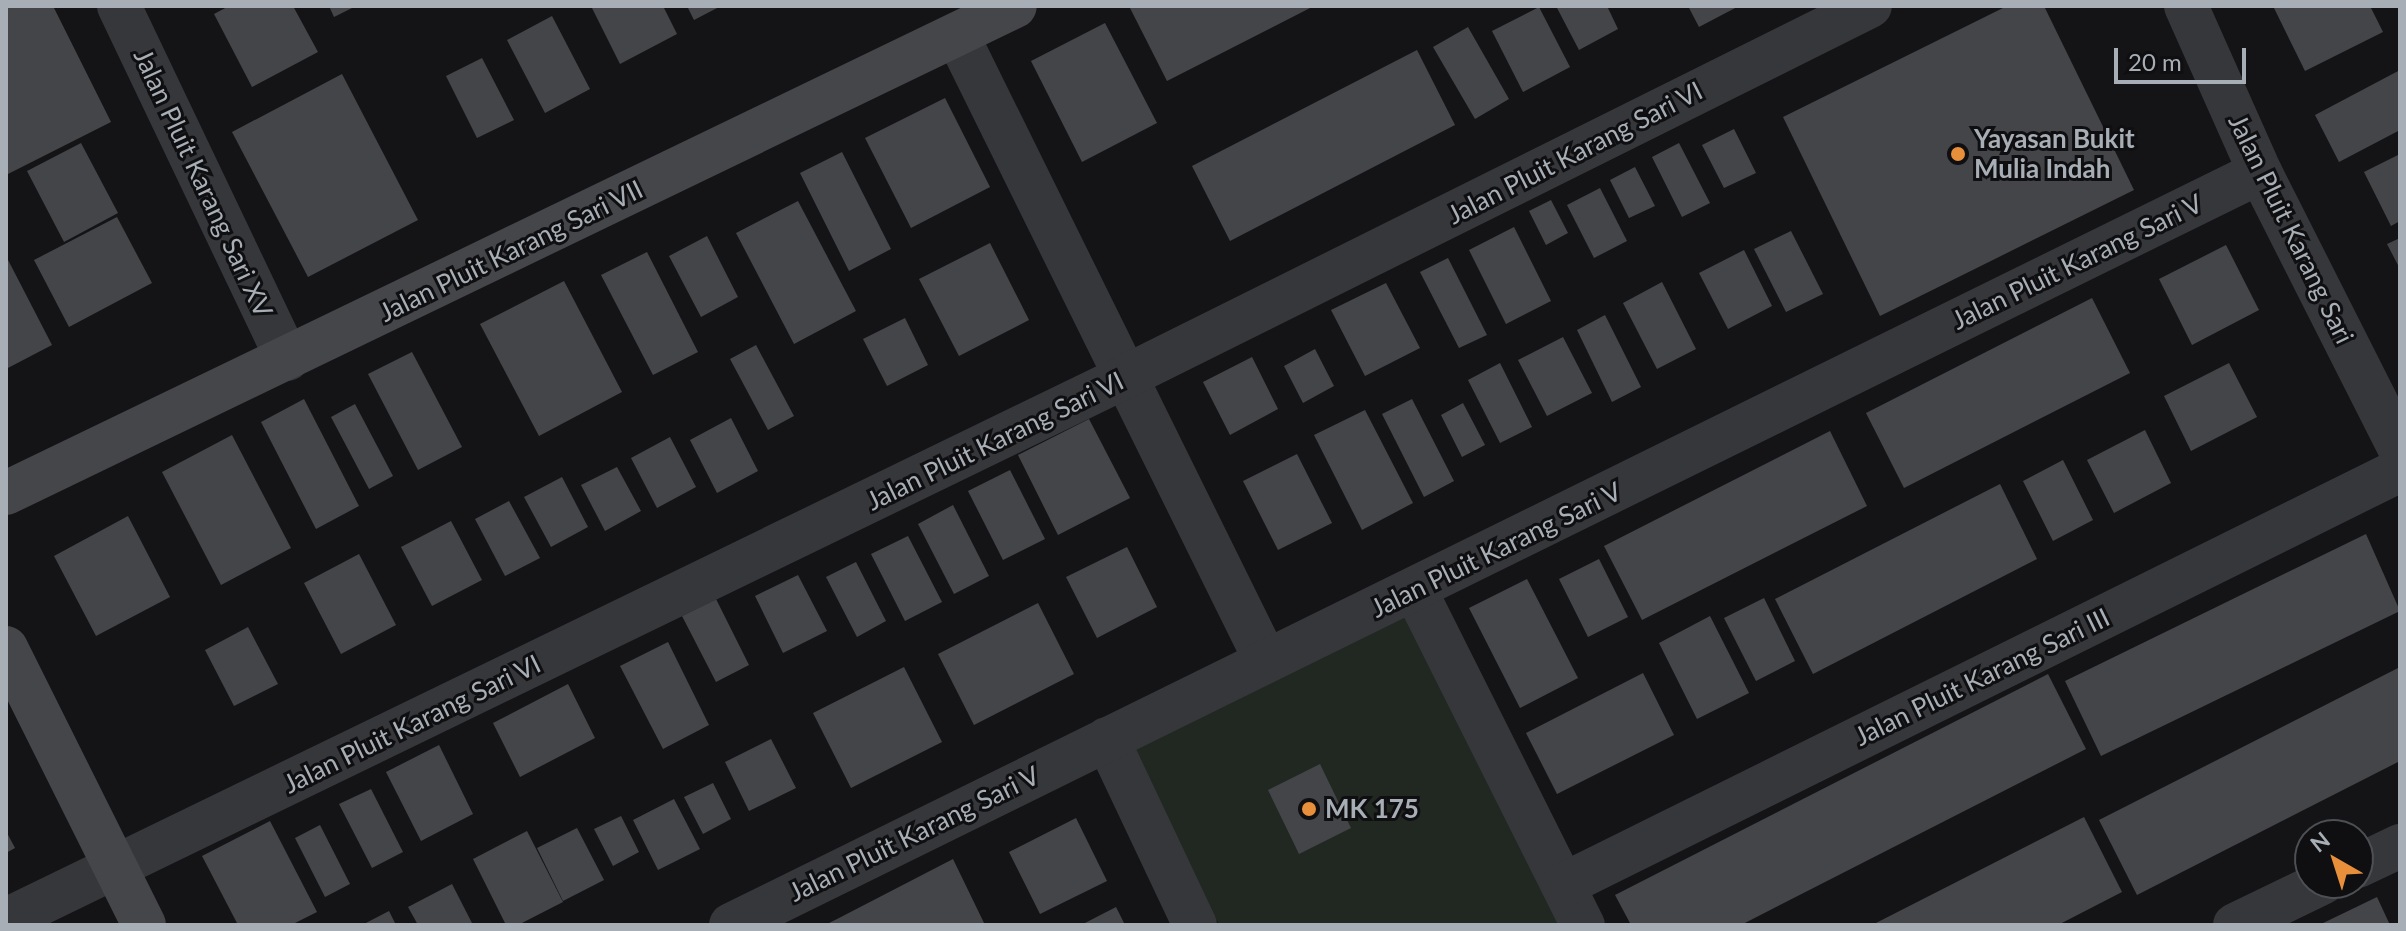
<!DOCTYPE html>
<html>
<head>
<meta charset="utf-8">
<style>
	body { margin:0 }
	#map { position:relative; width:2406px; height:931px; overflow:hidden; background:#141416; font-family:Lato,sans-serif }
	div>[style] { position:absolute }
	.green>* { inset:0; background:#212821 }
	.building>* { inset:0; background:#434549 }
	.street>* { height:44px; margin:-22px; padding:0 22px; transform-origin:22px; border-radius:22px; background:#35373b }
	.secondary>* { height:44px; margin:-22px; padding:0 22px; transform-origin:22px; border-radius:22px; background:#44464a }
	.dots>* { width:22px; height:22px; translate:-50% -50%; box-sizing:border-box; border:4px solid #0f0f11; border-radius:50% }
	span { translate:-50% -50%; white-space:nowrap; text-align:center; line-height:1.15; -webkit-text-stroke:6px #0f0f11; paint-order:stroke }
	.poi-label { font-size:26px; color:#a7aeb5; font-weight:700 }
	.left { translate:0 -50%; text-align:left }
	.street-label { font-size:26px; color:#a7aeb5 }
	.frame { position:absolute; inset:0; border:8px solid #a7aeb5; pointer-events:none }
	.north { position:absolute; left:2294px; top:819px; width:80px; height:80px; box-sizing:border-box; background:#0f0f11; border:2px solid #4c4f53; border-radius:50%; rotate:321deg; font-size:22px; font-weight:700; line-height:32px; text-align:center; color:#a7aeb5 }
	.north::after { content:''; display:block; margin:auto; width:28px; height:36px; background:#e78f3b; clip-path:polygon(50% 0,100% 100%,50% 72%,0 100%) }
	.scale { position:absolute; left:2114px; top:48px; width:132px; height:36px; box-sizing:border-box; border:4px solid #a7aeb5; border-top:0; padding-left:10px; font-size:24px; line-height:28px; white-space:nowrap; color:#a7aeb5; -webkit-text-stroke:6px #0f0f11; paint-order:stroke }
</style>
</head>
<body>
<div id="map">
	<div class="green">
		<div style="clip-path:polygon(1407px 613px,1562px 925px,1219px 925px,1133px 745px)"></div>
	</div>
	<div class="building">
		<div style="clip-path:polygon(6px 6px,53px 6px,111px 122px,6px 175px)"></div>
		<div style="clip-path:polygon(229px 6px,293px 6px,318px 52px,252px 87px,214px 14px)"></div>
		<div style="clip-path:polygon(329px 6px,356px 6px,334px 17px)"></div>
		<div style="clip-path:polygon(591px 6px,663px 6px,677px 34px,620px 64px)"></div>
		<div style="clip-path:polygon(687px 6px,721px 6px,694px 20px)"></div>
		<div style="clip-path:polygon(1129px 6px,1314px 6px,1167px 81px)"></div>
		<div style="clip-path:polygon(1556px 6px,1607px 6px,1618px 29px,1579px 50px)"></div>
		<div style="clip-path:polygon(1688px 6px,1739px 6px,1699px 27px)"></div>
		<div style="clip-path:polygon(2007px 6px,2044px 6px,2134px 190px,1880px 316px,1783px 117px)"></div>
		<div style="clip-path:polygon(2273px 6px,2370px 6px,2383px 32px,2305px 71px)"></div>
		<div style="clip-path:polygon(1539px 7px,1570px 67px,1523px 92px,1492px 31px)"></div>
		<div style="clip-path:polygon(552px 16px,590px 89px,545px 113px,507px 40px)"></div>
		<div style="clip-path:polygon(1105px 23px,1157px 123px,1082px 162px,1031px 61px)"></div>
		<div style="clip-path:polygon(1468px 27px,1509px 99px,1475px 119px,1433px 47px)"></div>
		<div style="clip-path:polygon(1417px 50px,1455px 125px,1230px 241px,1192px 166px)"></div>
		<div style="clip-path:polygon(482px 58px,514px 120px,477px 138px,446px 76px)"></div>
		<div style="clip-path:polygon(2400px 70px,2400px 130px,2339px 162px,2315px 115px)"></div>
		<div style="clip-path:polygon(342px 74px,418px 220px,308px 277px,232px 132px)"></div>
		<div style="clip-path:polygon(945px 98px,990px 187px,911px 228px,865px 138px)"></div>
		<div style="clip-path:polygon(1734px 129px,1756px 173px,1724px 188px,1702px 145px)"></div>
		<div style="clip-path:polygon(81px 143px,118px 213px,64px 242px,27px 171px)"></div>
		<div style="clip-path:polygon(1679px 143px,1710px 203px,1682px 217px,1652px 157px)"></div>
		<div style="clip-path:polygon(842px 152px,891px 249px,849px 271px,800px 173px)"></div>
		<div style="clip-path:polygon(2400px 154px,2400px 221px,2391px 226px,2364px 172px)"></div>
		<div style="clip-path:polygon(1635px 167px,1655px 206px,1629px 218px,1610px 180px)"></div>
		<div style="clip-path:polygon(1600px 188px,1627px 241px,1594px 258px,1567px 205px)"></div>
		<div style="clip-path:polygon(1551px 200px,1568px 233px,1546px 245px,1529px 211px)"></div>
		<div style="clip-path:polygon(798px 201px,856px 311px,794px 344px,736px 233px)"></div>
		<div style="clip-path:polygon(117px 217px,152px 283px,69px 327px,34px 260px)"></div>
		<div style="clip-path:polygon(1514px 227px,1551px 301px,1506px 324px,1469px 250px)"></div>
		<div style="clip-path:polygon(1791px 231px,1823px 294px,1786px 312px,1754px 249px)"></div>
		<div style="clip-path:polygon(707px 236px,738px 297px,701px 317px,669px 256px)"></div>
		<div style="clip-path:polygon(2400px 238px,2400px 269px,2387px 244px)"></div>
		<div style="clip-path:polygon(990px 243px,1029px 320px,959px 356px,919px 279px)"></div>
		<div style="clip-path:polygon(2226px 245px,2259px 310px,2192px 345px,2159px 279px)"></div>
		<div style="clip-path:polygon(1744px 250px,1772px 306px,1728px 329px,1699px 273px)"></div>
		<div style="clip-path:polygon(647px 252px,698px 352px,653px 375px,601px 275px)"></div>
		<div style="clip-path:polygon(6px 256px,52px 345px,6px 369px)"></div>
		<div style="clip-path:polygon(1448px 258px,1487px 335px,1459px 348px,1420px 272px)"></div>
		<div style="clip-path:polygon(564px 281px,622px 392px,539px 436px,480px 324px)"></div>
		<div style="clip-path:polygon(1662px 282px,1696px 349px,1657px 369px,1623px 303px)"></div>
		<div style="clip-path:polygon(1386px 283px,1420px 348px,1365px 376px,1331px 310px)"></div>
		<div style="clip-path:polygon(2092px 298px,2130px 373px,1904px 488px,1866px 413px)"></div>
		<div style="clip-path:polygon(1605px 315px,1641px 387px,1612px 402px,1577px 330px)"></div>
		<div style="clip-path:polygon(905px 318px,928px 365px,887px 386px,863px 339px)"></div>
		<div style="clip-path:polygon(1563px 337px,1592px 393px,1547px 416px,1518px 360px)"></div>
		<div style="clip-path:polygon(756px 345px,794px 416px,768px 430px,730px 359px)"></div>
		<div style="clip-path:polygon(1315px 349px,1334px 386px,1303px 403px,1284px 366px)"></div>
		<div style="clip-path:polygon(412px 352px,462px 447px,418px 470px,368px 374px)"></div>
		<div style="clip-path:polygon(1252px 357px,1278px 409px,1230px 435px,1203px 382px)"></div>
		<div style="clip-path:polygon(1500px 363px,1532px 427px,1500px 443px,1468px 380px)"></div>
		<div style="clip-path:polygon(2229px 363px,2257px 417px,2191px 451px,2164px 396px)"></div>
		<div style="clip-path:polygon(304px 399px,359px 506px,316px 529px,261px 422px)"></div>
		<div style="clip-path:polygon(1412px 399px,1454px 481px,1424px 497px,1382px 414px)"></div>
		<div style="clip-path:polygon(1463px 403px,1485px 445px,1462px 457px,1441px 415px)"></div>
		<div style="clip-path:polygon(355px 404px,393px 476px,369px 489px,331px 417px)"></div>
		<div style="clip-path:polygon(1365px 410px,1413px 503px,1362px 530px,1314px 435px)"></div>
		<div style="clip-path:polygon(731px 418px,758px 471px,717px 493px,690px 440px)"></div>
		<div style="clip-path:polygon(1089px 419px,1130px 498px,1058px 535px,1018px 455px)"></div>
		<div style="clip-path:polygon(2145px 430px,2171px 483px,2114px 513px,2087px 460px)"></div>
		<div style="clip-path:polygon(1830px 431px,1867px 506px,1642px 620px,1604px 546px)"></div>
		<div style="clip-path:polygon(232px 435px,291px 548px,221px 585px,162px 472px)"></div>
		<div style="clip-path:polygon(670px 437px,696px 487px,657px 508px,631px 458px)"></div>
		<div style="clip-path:polygon(1297px 454px,1332px 523px,1278px 550px,1243px 481px)"></div>
		<div style="clip-path:polygon(2063px 460px,2093px 520px,2053px 541px,2023px 481px)"></div>
		<div style="clip-path:polygon(617px 467px,641px 511px,605px 531px,581px 485px)"></div>
		<div style="clip-path:polygon(1010px 470px,1045px 539px,1003px 560px,968px 491px)"></div>
		<div style="clip-path:polygon(562px 477px,588px 527px,551px 547px,524px 497px)"></div>
		<div style="clip-path:polygon(2000px 484px,2037px 559px,1813px 674px,1775px 599px)"></div>
		<div style="clip-path:polygon(509px 501px,540px 558px,505px 576px,475px 519px)"></div>
		<div style="clip-path:polygon(953px 505px,989px 576px,954px 594px,918px 524px)"></div>
		<div style="clip-path:polygon(128px 516px,170px 597px,96px 636px,54px 556px)"></div>
		<div style="clip-path:polygon(451px 521px,482px 580px,432px 606px,401px 547px)"></div>
		<div style="clip-path:polygon(2366px 534px,2400px 611px,2101px 756px,2065px 681px)"></div>
		<div style="clip-path:polygon(908px 536px,942px 602px,905px 621px,871px 554px)"></div>
		<div style="clip-path:polygon(1127px 547px,1157px 607px,1097px 638px,1066px 577px)"></div>
		<div style="clip-path:polygon(359px 554px,396px 625px,341px 654px,304px 583px)"></div>
		<div style="clip-path:polygon(1599px 559px,1628px 617px,1588px 637px,1559px 579px)"></div>
		<div style="clip-path:polygon(856px 562px,886px 621px,857px 637px,826px 577px)"></div>
		<div style="clip-path:polygon(798px 575px,827px 631px,783px 653px,755px 596px)"></div>
		<div style="clip-path:polygon(1527px 579px,1578px 678px,1520px 708px,1469px 608px)"></div>
		<div style="clip-path:polygon(1764px 598px,1795px 661px,1756px 681px,1724px 618px)"></div>
		<div style="clip-path:polygon(716px 599px,749px 665px,716px 682px,682px 616px)"></div>
		<div style="clip-path:polygon(1038px 603px,1074px 674px,974px 725px,938px 654px)"></div>
		<div style="clip-path:polygon(1710px 616px,1749px 693px,1697px 719px,1659px 643px)"></div>
		<div style="clip-path:polygon(248px 627px,278px 684px,234px 706px,205px 650px)"></div>
		<div style="clip-path:polygon(668px 642px,709px 725px,663px 749px,620px 666px)"></div>
		<div style="clip-path:polygon(904px 667px,942px 742px,851px 788px,813px 713px)"></div>
		<div style="clip-path:polygon(2400px 667px,2400px 761px,2137px 895px,2099px 820px)"></div>
		<div style="clip-path:polygon(1643px 673px,1674px 735px,1557px 794px,1526px 733px)"></div>
		<div style="clip-path:polygon(2048px 674px,2086px 749px,1741px 925px,1631px 925px,1615px 895px)"></div>
		<div style="clip-path:polygon(568px 684px,595px 738px,520px 777px,493px 723px)"></div>
		<div style="clip-path:polygon(771px 739px,796px 788px,749px 811px,725px 762px)"></div>
		<div style="clip-path:polygon(439px 745px,473px 814px,421px 841px,386px 772px)"></div>
		<div style="clip-path:polygon(1320px 764px,1351px 828px,1299px 854px,1268px 790px)"></div>
		<div style="clip-path:polygon(713px 783px,731px 819px,703px 834px,684px 797px)"></div>
		<div style="clip-path:polygon(371px 789px,403px 852px,372px 868px,339px 804px)"></div>
		<div style="clip-path:polygon(674px 799px,700px 849px,658px 870px,633px 820px)"></div>
		<div style="clip-path:polygon(621px 816px,639px 852px,613px 866px,594px 829px)"></div>
		<div style="clip-path:polygon(2084px 817px,2122px 892px,2058px 925px,1872px 925px)"></div>
		<div style="clip-path:polygon(1076px 818px,1107px 881px,1040px 914px,1009px 852px)"></div>
		<div style="clip-path:polygon(270px 821px,317px 912px,291px 925px,238px 925px,202px 856px)"></div>
		<div style="clip-path:polygon(320px 825px,350px 884px,325px 897px,295px 838px)"></div>
		<div style="clip-path:polygon(577px 828px,604px 880px,563px 901px,537px 848px)"></div>
		<div style="clip-path:polygon(6px 831px,15px 848px,6px 853px)"></div>
		<div style="clip-path:polygon(527px 831px,563px 902px,518px 925px,506px 925px,473px 859px)"></div>
		<div style="clip-path:polygon(953px 859px,985px 925px,825px 925px,839px 918px)"></div>
		<div style="clip-path:polygon(452px 884px,473px 925px,418px 925px,408px 907px)"></div>
		<div style="clip-path:polygon(2377px 897px,2390px 925px,2319px 925px)"></div>
		<div style="clip-path:polygon(1116px 907px,1125px 925px,1081px 925px)"></div>
		<div style="clip-path:polygon(389px 911px,396px 925px,362px 925px)"></div>
	</div>
	<div class="street">
		<div style="left:119px;top:6px;width:391px;rotate:64.5deg"></div>
		<div style="left:2186px;top:6px;width:182px;rotate:66deg"></div>
		<div style="left:2260px;top:172px;width:310px;rotate:63.2deg"></div>
		<div style="left:957px;top:35px;width:696px;rotate:63.73deg"></div>
		<div style="left:1416px;top:592px;width:373px;rotate:63.4deg"></div>
		<div style="left:1107px;top:739px;width:206px;rotate:64.7deg"></div>
		<div style="left:2358px;top:866px;width:47px;rotate:-25.5deg"></div>
		<div style="left:1563px;top:885px;width:934px;rotate:-26.37deg"></div>
		<div style="left:6px;top:920px;width:1244px;rotate:-25.89deg"></div>
		<div style="left:1125px;top:377px;width:832px;rotate:-26.47deg"></div>
		<div style="left:731px;top:925px;width:1704px;rotate:-26.22deg"></div>
		<div style="left:2235px;top:925px;width:97px;rotate:-25.8deg"></div>
	</div>
	<div class="secondary">
		<div style="left:6px;top:493px;width:1120px;rotate:-25.76deg"></div>
		<div style="left:6px;top:648px;width:309px;rotate:63.5deg"></div>
	</div>
	<div class="dots">
		<div style="left:1958px;top:154px;background:#e78f3b"></div>
		<div style="left:1309px;top:809px;background:#e78f3b"></div>
	</div>
	<div class="poi-label">
		<span class="left" style="left:1974px;top:154px">Yayasan Bukit<br>Mulia Indah</span>
		<span class="left" style="left:1325px;top:809px">MK 175</span>
	</div>
	<div class="street-label">
		<span style="left:1575px;top:153px;rotate:-27deg">Jalan Pluit Karang Sari VI</span>
		<span style="left:203px;top:183px;rotate:65deg">Jalan Pluit Karang Sari XV</span>
		<span style="left:2291px;top:229px;rotate:64deg">Jalan Pluit Karang Sari</span>
		<span style="left:511px;top:251px;rotate:-26deg">Jalan Pluit Karang Sari VII</span>
		<span style="left:2077px;top:262px;rotate:-26deg">Jalan Pluit Karang Sari V</span>
		<span style="left:995px;top:441px;rotate:-26deg">Jalan Pluit Karang Sari VI</span>
		<span style="left:1496px;top:550px;rotate:-26deg">Jalan Pluit Karang Sari V</span>
		<span style="left:1982px;top:677px;rotate:-26deg">Jalan Pluit Karang Sari III</span>
		<span style="left:412px;top:724px;rotate:-26deg">Jalan Pluit Karang Sari VI</span>
		<span style="left:914px;top:834px;rotate:-26deg">Jalan Pluit Karang Sari V</span>
	</div>
	<div class="frame"></div>
	<div class="north">N</div>
	<div class="scale">20 m</div>
</div>
</body>
</html>
